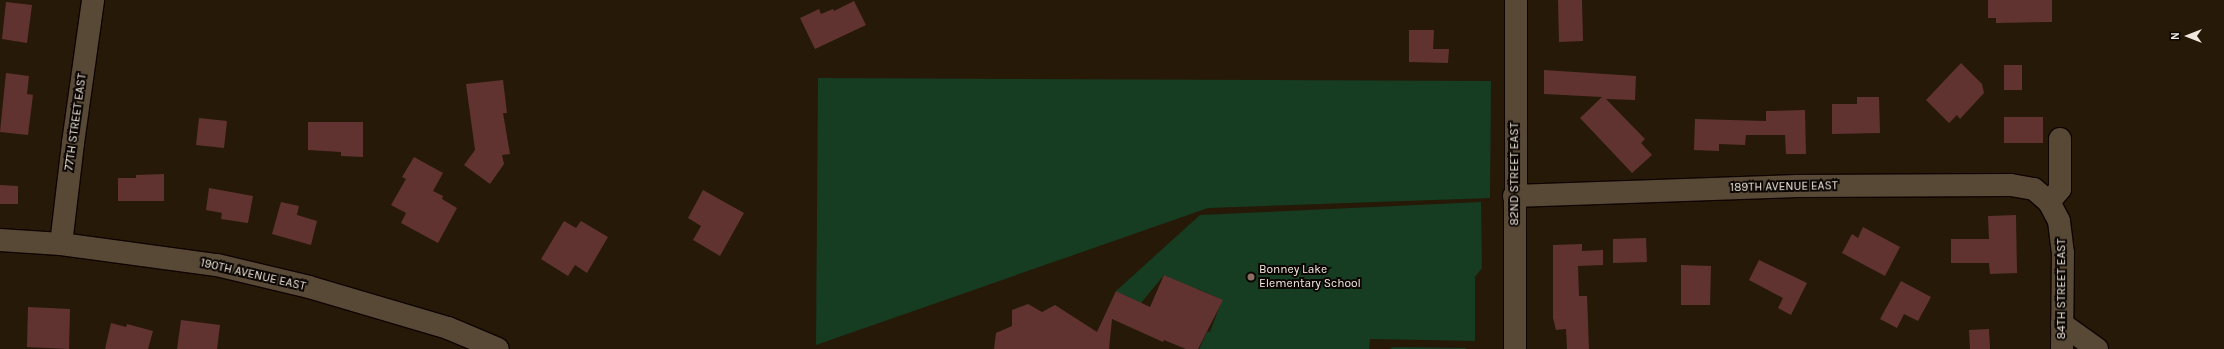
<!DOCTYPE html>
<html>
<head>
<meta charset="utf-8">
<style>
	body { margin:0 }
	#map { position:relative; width:2224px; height:349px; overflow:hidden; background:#261908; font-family:Karla,sans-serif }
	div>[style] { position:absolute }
	.green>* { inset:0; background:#163c21 }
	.building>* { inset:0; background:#603331 }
	.roads { filter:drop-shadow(1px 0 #0f0400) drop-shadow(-1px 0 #0f0400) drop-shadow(0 1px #0f0400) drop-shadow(0 -1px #0f0400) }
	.minor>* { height:22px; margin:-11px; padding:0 11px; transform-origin:11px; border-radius:11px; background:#584937 }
	.dots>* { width:11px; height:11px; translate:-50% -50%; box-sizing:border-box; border:2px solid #0b0602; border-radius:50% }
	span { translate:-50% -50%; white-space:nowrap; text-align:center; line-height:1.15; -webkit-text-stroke:4px #0b0602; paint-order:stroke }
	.street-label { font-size:12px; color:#f2e8de }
	.poi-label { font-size:12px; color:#f2e8de }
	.left { translate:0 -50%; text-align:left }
	.north { position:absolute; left:2168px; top:16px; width:40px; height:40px; -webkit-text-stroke:3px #0b0602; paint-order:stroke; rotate:270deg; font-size:11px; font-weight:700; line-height:16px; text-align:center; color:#f2e8de }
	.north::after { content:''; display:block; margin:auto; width:14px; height:18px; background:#f2e8de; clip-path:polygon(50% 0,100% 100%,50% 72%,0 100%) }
</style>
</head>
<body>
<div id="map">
	<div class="green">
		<div style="clip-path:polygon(818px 78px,1491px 81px,1490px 198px,1208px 208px,816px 345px)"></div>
		<div style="clip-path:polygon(1481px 202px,1482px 268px,1475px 277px,1475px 341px,1370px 339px,1369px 349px,1199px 349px,1207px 332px,1210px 332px,1222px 300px,1198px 289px,1188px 310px,1189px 286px,1164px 275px,1141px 303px,1116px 291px,1200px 215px)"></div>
		<div style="clip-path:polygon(1392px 347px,1466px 348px,1466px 349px,1390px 349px)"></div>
	</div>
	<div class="building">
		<div style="clip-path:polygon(1558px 0,1582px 0,1583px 41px,1559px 42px)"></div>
		<div style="clip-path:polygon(1988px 0,2052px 0,2052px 22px,1996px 23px,1996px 18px,1988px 18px)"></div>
		<div style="clip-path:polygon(854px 1px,866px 25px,815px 49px,800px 18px,819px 9px,821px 14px,833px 9px,834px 11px)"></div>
		<div style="clip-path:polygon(6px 2px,32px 5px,27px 43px,2px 39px)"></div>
		<div style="clip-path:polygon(1409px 30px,1434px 30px,1433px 49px,1449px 49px,1448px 63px,1409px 62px)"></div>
		<div style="clip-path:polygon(1961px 63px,1982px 84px,1984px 93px,1960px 119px,1957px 115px,1949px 123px,1926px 100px)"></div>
		<div style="clip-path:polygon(2004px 65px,2022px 65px,2022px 90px,2004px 90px)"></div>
		<div style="clip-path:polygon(1544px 70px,1636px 76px,1635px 100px,1606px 99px,1645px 139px,1641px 143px,1652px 155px,1632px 173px,1580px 118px,1602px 97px,1544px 94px)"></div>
		<div style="clip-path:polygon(6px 73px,29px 76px,27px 94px,33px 95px,28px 135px,0 132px)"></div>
		<div style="clip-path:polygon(503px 80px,507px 113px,503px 113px,510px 154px,502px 155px,504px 164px,490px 184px,464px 165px,475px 150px,466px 84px)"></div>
		<div style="clip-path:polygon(1857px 97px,1879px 97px,1880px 133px,1832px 134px,1832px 104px,1857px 104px)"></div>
		<div style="clip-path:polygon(1805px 110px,1806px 154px,1786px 154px,1785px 135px,1746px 135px,1745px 145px,1719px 144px,1719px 151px,1694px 150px,1695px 119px,1766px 121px,1766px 111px)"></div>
		<div style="clip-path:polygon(2004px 117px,2043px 117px,2043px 143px,2004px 143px)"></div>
		<div style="clip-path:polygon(199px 118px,227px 121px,224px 148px,196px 145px)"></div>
		<div style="clip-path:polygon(308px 122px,363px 122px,363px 157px,341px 156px,341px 152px,308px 150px)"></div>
		<div style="clip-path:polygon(414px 157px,443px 173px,433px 191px,443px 196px,442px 199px,457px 208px,438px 243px,401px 223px,406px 213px,391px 205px,406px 179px,402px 177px)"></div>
		<div style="clip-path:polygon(164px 174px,164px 201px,118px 201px,118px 178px,136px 178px,136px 175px)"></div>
		<div style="clip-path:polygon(0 185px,18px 186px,18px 204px,0 204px)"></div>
		<div style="clip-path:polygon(209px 188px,253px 196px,248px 223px,221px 219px,222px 213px,206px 210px)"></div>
		<div style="clip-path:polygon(703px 190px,744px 213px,720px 256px,693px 240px,701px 226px,688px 218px)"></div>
		<div style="clip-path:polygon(281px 202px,299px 206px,297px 215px,317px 221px,311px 245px,272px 234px)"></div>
		<div style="clip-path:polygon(2016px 215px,2017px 273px,1990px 274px,1989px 263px,1951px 263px,1951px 239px,1989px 239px,1988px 216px)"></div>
		<div style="clip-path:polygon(564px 221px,576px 228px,581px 221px,608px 237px,587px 273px,575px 265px,568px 276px,541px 259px)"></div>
		<div style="clip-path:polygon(1863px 227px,1900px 247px,1885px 276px,1842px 253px,1852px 234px,1858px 238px)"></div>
		<div style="clip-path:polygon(1646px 238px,1647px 262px,1613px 263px,1613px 239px)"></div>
		<div style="clip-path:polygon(1582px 244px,1582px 251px,1603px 250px,1603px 265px,1578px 266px,1579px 296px,1587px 296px,1589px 349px,1567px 349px,1566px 329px,1556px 330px,1553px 318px,1553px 245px)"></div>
		<div style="clip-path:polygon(1759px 260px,1807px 283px,1791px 315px,1778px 308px,1783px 298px,1749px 280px)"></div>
		<div style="clip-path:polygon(1681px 265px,1711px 266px,1710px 305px,1681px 305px)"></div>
		<div style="clip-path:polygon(1164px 275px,1223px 300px,1198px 349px,1186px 349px,1164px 340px,1163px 342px,1112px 319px,1109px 349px,994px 349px,996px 333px,1012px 326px,1012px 310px,1028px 304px,1042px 312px,1055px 305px,1097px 332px,1116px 291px,1150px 307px)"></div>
		<div style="clip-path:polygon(1901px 281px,1931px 297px,1918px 321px,1904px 314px,1897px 328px,1880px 319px)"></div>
		<div style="clip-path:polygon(28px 307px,70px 309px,69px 349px,27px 347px)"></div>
		<div style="clip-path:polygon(181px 320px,220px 325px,217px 349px,177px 349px)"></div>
		<div style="clip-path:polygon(111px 323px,126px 327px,127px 324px,153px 331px,148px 349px,105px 349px)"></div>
		<div style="clip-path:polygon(1989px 329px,1990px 349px,1970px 349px,1969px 330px)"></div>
	</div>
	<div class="roads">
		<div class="minor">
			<div style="left:2060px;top:139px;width:50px;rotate:90deg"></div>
			<div style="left:2060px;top:189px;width:17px;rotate:130deg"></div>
			<div style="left:2049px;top:202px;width:21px;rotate:62deg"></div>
			<div style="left:2059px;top:221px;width:32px;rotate:83deg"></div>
			<div style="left:2063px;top:253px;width:96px;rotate:90.6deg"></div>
			<div style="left:1514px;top:196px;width:284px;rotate:-2deg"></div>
			<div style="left:1798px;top:186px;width:213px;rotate:-0.3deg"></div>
			<div style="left:2011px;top:185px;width:23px;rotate:10deg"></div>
			<div style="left:2034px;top:189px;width:20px;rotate:41deg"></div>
			<div style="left:0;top:240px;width:61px;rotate:3.8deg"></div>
			<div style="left:61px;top:244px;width:157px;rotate:7.7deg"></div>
			<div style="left:217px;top:265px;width:95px;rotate:13.4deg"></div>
			<div style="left:309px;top:287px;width:145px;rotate:16.4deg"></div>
			<div style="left:448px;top:328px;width:54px;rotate:22.8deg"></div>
			<div style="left:61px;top:244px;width:102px;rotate:-83.2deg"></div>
			<div style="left:73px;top:143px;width:144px;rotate:-82deg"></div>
			<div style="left:2062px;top:324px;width:43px;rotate:35.5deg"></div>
			<div style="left:1515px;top:349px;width:349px;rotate:-89.8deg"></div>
		</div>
	</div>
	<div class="dots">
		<div style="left:1251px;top:277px;background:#8d6e63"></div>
	</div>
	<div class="street-label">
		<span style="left:76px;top:122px;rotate:-82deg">77TH STREET EAST</span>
		<span style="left:1515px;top:174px;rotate:-90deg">82ND STREET EAST</span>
		<span style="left:1784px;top:187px;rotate:-1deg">189TH AVENUE EAST</span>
		<span style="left:253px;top:275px;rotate:13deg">190TH AVENUE EAST</span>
		<span style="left:2062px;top:289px;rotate:-90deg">84TH STREET EAST</span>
	</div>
	<div class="poi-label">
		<span class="left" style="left:1259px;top:277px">Bonney Lake<br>Elementary School</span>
	</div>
	<div class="north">N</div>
</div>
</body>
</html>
